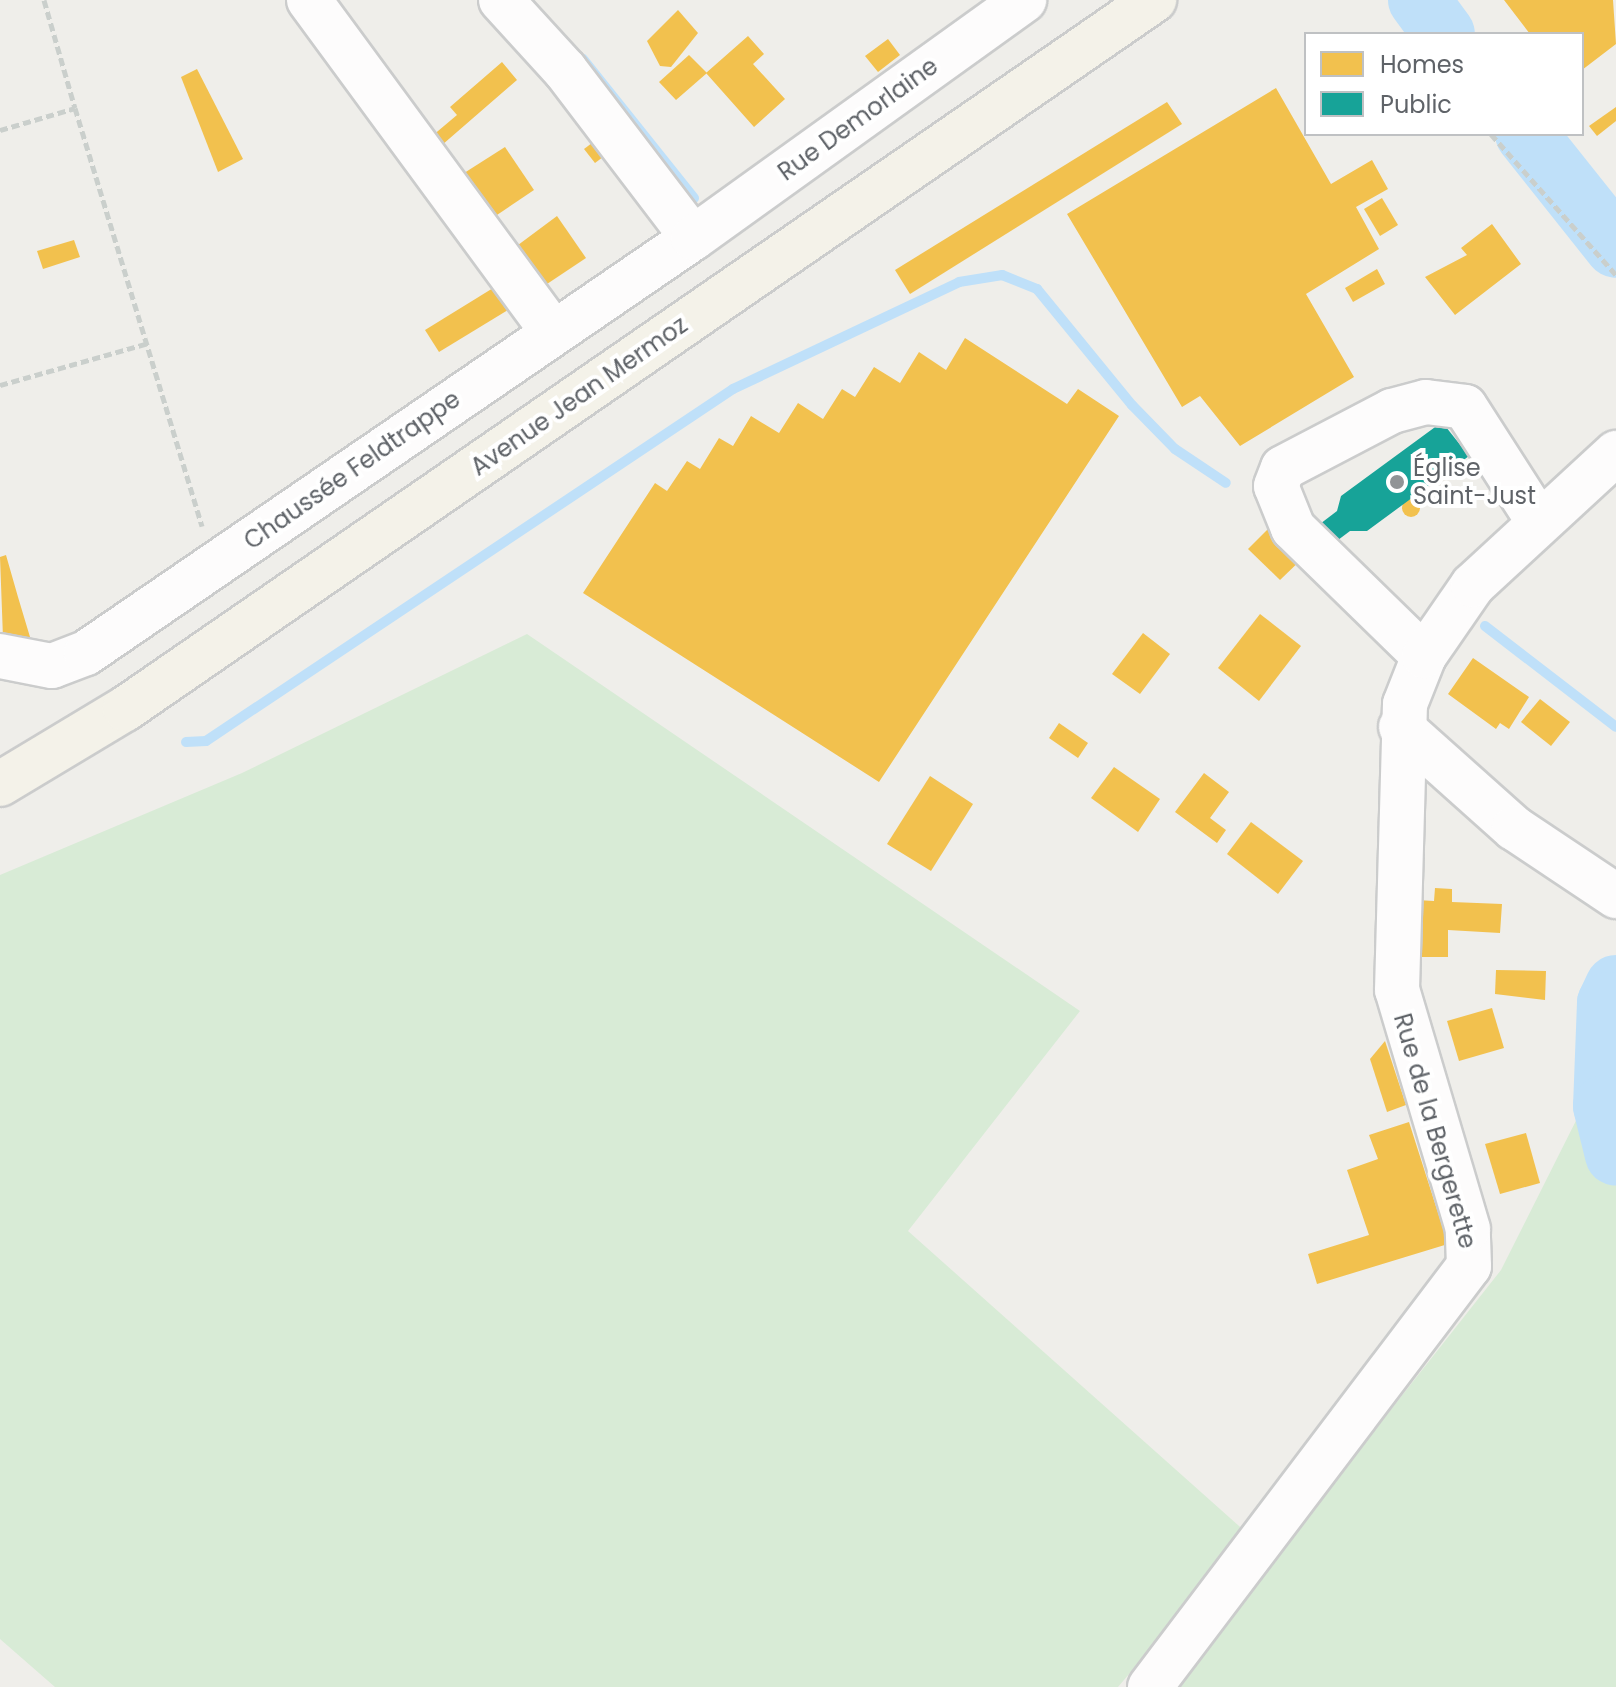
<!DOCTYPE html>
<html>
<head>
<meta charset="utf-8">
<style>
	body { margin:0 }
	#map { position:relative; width:1616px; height:1687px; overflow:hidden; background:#efeeea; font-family:Poppins,sans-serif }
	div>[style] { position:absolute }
	.green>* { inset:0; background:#d8ebd6 }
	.homes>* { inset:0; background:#f2c14e }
	.round { border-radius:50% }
	.public>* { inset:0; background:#17a398 }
	.stream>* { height:10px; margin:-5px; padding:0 5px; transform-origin:5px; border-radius:5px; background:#bfe0f9 }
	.river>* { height:62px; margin:-31px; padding:0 31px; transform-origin:31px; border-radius:31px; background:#bfe0f9 }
	.path>* { height:5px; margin-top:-2.5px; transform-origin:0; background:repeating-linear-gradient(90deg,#cacfcc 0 8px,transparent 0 12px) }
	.roads { filter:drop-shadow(2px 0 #cbcccc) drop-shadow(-2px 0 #cbcccc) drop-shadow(0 2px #cbcccc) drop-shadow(0 -2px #cbcccc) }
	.minor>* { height:44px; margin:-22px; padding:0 22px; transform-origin:22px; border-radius:22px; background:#fdfcfc }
	.major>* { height:44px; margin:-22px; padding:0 22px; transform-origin:22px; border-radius:22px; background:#f4f2e9 }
	.dots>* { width:22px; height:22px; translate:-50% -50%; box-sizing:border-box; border:4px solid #fff; border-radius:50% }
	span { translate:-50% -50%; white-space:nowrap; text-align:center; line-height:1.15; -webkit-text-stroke:8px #fff; paint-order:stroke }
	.street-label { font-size:24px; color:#5f6368 }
	.poi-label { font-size:24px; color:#5f6368 }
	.left { translate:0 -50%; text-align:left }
	.legend { position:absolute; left:1304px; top:32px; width:280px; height:104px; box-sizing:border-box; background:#fff; border:2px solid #bfc1c3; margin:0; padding:10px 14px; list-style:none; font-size:24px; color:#5f6368 }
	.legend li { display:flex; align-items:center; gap:16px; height:40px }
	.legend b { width:40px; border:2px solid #bfc1c3 }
</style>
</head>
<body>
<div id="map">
	<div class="green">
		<div style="clip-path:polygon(527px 634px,1080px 1011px,908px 1231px,1248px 1534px,1118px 1687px,55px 1687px,0 1639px,0 875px,242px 773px)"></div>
		<div style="clip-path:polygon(1616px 1041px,1616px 1687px,1172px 1687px,1501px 1270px)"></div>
	</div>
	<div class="homes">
		<div style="clip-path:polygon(1504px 0,1613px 0,1616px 44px,1582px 70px,1582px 34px,1530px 34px)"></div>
		<div style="clip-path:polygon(678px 10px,698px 33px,671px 67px,660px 66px,647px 41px)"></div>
		<div style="clip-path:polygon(748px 36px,764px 54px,753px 64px,785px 99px,754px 127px,706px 73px)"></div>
		<div style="clip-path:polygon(888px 39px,900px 55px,878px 72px,865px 56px)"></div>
		<div style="clip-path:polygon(689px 55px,707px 73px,676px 100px,659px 82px)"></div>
		<div style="clip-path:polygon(502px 62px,517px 80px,427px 158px,419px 147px,457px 115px,450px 107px)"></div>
		<div style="clip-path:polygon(197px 69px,243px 159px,218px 172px,181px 77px)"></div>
		<div style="clip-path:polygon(1276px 88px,1331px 184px,1372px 160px,1388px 189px,1356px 207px,1379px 249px,1306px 294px,1354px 377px,1240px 446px,1200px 396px,1182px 407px,1067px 214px)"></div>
		<div style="clip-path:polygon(1167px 102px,1182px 124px,910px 294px,895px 270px)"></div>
		<div style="clip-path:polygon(1616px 107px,1616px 121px,1597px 136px,1589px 126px)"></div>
		<div style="clip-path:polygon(592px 143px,603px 157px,595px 163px,584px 149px)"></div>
		<div style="clip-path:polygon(505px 147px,534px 190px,491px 219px,461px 175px)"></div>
		<div style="clip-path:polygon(1382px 198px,1398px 225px,1380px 236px,1364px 209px)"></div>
		<div style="clip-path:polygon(557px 216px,586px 258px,541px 288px,514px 248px)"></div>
		<div style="clip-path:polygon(1492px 224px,1521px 264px,1455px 315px,1425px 277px,1467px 255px,1461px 248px)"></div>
		<div style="clip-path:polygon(74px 240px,80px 257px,43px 269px,37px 251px)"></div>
		<div style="clip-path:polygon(1377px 269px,1385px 284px,1353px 302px,1345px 288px)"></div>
		<div style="clip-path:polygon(498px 285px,513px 307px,439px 352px,425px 330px)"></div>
		<div style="clip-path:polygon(965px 338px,1067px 404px,1078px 389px,1119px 416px,879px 782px,583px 593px,655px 483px,667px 491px,687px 461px,700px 469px,719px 438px,733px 446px,751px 416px,779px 433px,798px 403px,823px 419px,842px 389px,855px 397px,874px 367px,900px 383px,919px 352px,946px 370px)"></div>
		<div class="round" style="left:1402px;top:499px;width:18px;height:18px"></div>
		<div style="clip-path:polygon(1273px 524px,1306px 555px,1280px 580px,1248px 549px)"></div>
		<div style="clip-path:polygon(6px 555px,18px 597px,33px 647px,3px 638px,0 557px)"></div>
		<div style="clip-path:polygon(1260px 614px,1301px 646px,1259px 701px,1218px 668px)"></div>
		<div style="clip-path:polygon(1143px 633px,1170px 654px,1140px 694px,1112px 674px)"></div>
		<div style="clip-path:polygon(1473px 658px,1529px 697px,1509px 729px,1500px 723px,1496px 729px,1448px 694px)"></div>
		<div style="clip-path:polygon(1540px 699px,1570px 722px,1551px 746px,1521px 722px)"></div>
		<div style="clip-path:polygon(1059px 723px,1088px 743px,1078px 758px,1049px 738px)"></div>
		<div style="clip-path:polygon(1114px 767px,1160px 799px,1138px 832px,1091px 798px)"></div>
		<div style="clip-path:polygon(1204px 773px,1229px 792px,1210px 818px,1226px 830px,1217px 843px,1175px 812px)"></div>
		<div style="clip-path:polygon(930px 776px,973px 804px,931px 871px,887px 844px)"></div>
		<div style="clip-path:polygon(1251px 822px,1303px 861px,1278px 894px,1227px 854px)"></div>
		<div style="clip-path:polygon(1435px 888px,1452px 889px,1452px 902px,1502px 904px,1500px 933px,1448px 930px,1448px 957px,1417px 957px,1417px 900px,1434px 901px)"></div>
		<div style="clip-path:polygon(1496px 970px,1546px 971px,1545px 1000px,1495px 994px)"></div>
		<div style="clip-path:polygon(1492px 1008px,1504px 1048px,1459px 1061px,1447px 1021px)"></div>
		<div style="clip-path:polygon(1385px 1041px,1406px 1105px,1387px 1112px,1370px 1059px)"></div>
		<div style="clip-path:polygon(1409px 1122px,1448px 1244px,1317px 1284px,1308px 1254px,1369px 1235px,1347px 1170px,1378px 1159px,1369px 1135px)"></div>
		<div style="clip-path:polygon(1526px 1133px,1540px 1183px,1500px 1194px,1485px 1144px)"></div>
	</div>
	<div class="public">
		<div style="clip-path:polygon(1442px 422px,1469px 456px,1367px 531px,1350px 531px,1330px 546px,1316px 527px,1337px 511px,1341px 496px)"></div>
	</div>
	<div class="stream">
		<div style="left:583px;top:59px;width:178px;rotate:51.4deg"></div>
		<div style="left:1485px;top:626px;width:165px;rotate:37.6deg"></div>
		<div style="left:186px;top:742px;width:20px;rotate:-3deg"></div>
		<div style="left:206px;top:741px;width:634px;rotate:-33.74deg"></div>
		<div style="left:733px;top:389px;width:250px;rotate:-25.3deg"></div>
		<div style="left:959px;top:282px;width:44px;rotate:-9.2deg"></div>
		<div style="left:1002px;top:275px;width:38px;rotate:22deg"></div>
		<div style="left:1037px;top:289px;width:150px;rotate:50.7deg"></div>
		<div style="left:1132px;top:405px;width:62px;rotate:45.7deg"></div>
		<div style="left:1175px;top:449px;width:61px;rotate:33.7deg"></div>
	</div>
	<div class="river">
		<div style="left:1419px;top:0;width:42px;rotate:53.7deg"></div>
		<div style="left:1526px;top:134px;width:144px;rotate:51.5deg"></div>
		<div style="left:1616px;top:986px;width:19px;rotate:115deg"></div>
		<div style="left:1608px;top:1003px;width:103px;rotate:92.2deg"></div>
		<div style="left:1604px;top:1106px;width:50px;rotate:76.2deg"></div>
	</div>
	<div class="path">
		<div style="left:44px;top:0;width:112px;rotate:74deg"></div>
		<div style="left:0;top:130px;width:78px;rotate:-16.3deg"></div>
		<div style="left:75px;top:108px;width:437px;rotate:73.1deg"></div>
		<div style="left:1491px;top:134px;width:188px;rotate:48.4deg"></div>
		<div style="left:0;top:385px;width:154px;rotate:-15.8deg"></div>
	</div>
	<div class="roads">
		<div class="minor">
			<div style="left:309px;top:0;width:412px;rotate:53.7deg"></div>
			<div style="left:501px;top:0;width:95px;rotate:47.6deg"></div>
			<div style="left:565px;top:70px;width:211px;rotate:52.7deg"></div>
			<div style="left:0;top:656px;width:53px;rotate:10.9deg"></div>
			<div style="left:52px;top:666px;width:36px;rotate:-21deg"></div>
			<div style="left:86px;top:653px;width:735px;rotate:-34.36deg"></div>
			<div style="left:693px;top:238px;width:408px;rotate:-35.7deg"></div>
			<div style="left:1424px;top:656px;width:183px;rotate:-135.7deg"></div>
			<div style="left:1293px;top:528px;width:45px;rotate:-112deg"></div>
			<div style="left:1276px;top:486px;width:19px;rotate:-69deg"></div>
			<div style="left:1283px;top:468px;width:123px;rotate:-27.6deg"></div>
			<div style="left:1392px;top:411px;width:35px;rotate:-15deg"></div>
			<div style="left:1426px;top:402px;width:39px;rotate:7deg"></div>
			<div style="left:1465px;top:407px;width:133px;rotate:57.3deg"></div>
			<div style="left:1401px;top:727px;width:152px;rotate:41.8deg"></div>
			<div style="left:1514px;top:828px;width:123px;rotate:33.7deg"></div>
			<div style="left:1150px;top:1687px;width:528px;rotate:-52.85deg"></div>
			<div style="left:1469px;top:1266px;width:37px;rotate:-92deg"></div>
			<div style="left:1468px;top:1229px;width:249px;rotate:-106.5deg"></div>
			<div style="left:1397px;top:990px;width:286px;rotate:-88.4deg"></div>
			<div style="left:1405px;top:704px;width:52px;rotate:-68.4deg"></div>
			<div style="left:1424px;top:656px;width:86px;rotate:-55.4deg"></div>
			<div style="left:1473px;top:585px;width:195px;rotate:-42.7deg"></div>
		</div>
		<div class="major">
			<div style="left:0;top:784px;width:146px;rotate:-31deg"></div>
			<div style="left:125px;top:709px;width:1250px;rotate:-34.57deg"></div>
		</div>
	</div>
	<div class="dots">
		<div style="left:1397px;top:482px;background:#919496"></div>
	</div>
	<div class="street-label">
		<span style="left:858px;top:119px;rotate:-36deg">Rue Demorlaine</span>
		<span style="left:579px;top:396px;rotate:-35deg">Avenue Jean Mermoz</span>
		<span style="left:352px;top:470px;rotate:-35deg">Chaussée Feldtrappe</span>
		<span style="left:1435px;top:1131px;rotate:74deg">Rue de la Bergerette</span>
	</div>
	<div class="poi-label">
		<span class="left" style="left:1413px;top:482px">Église<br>Saint-Just</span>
	</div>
	<ul class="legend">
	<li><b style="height:22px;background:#f2c14e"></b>Homes</li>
	<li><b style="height:22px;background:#17a398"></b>Public</li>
	</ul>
</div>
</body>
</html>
